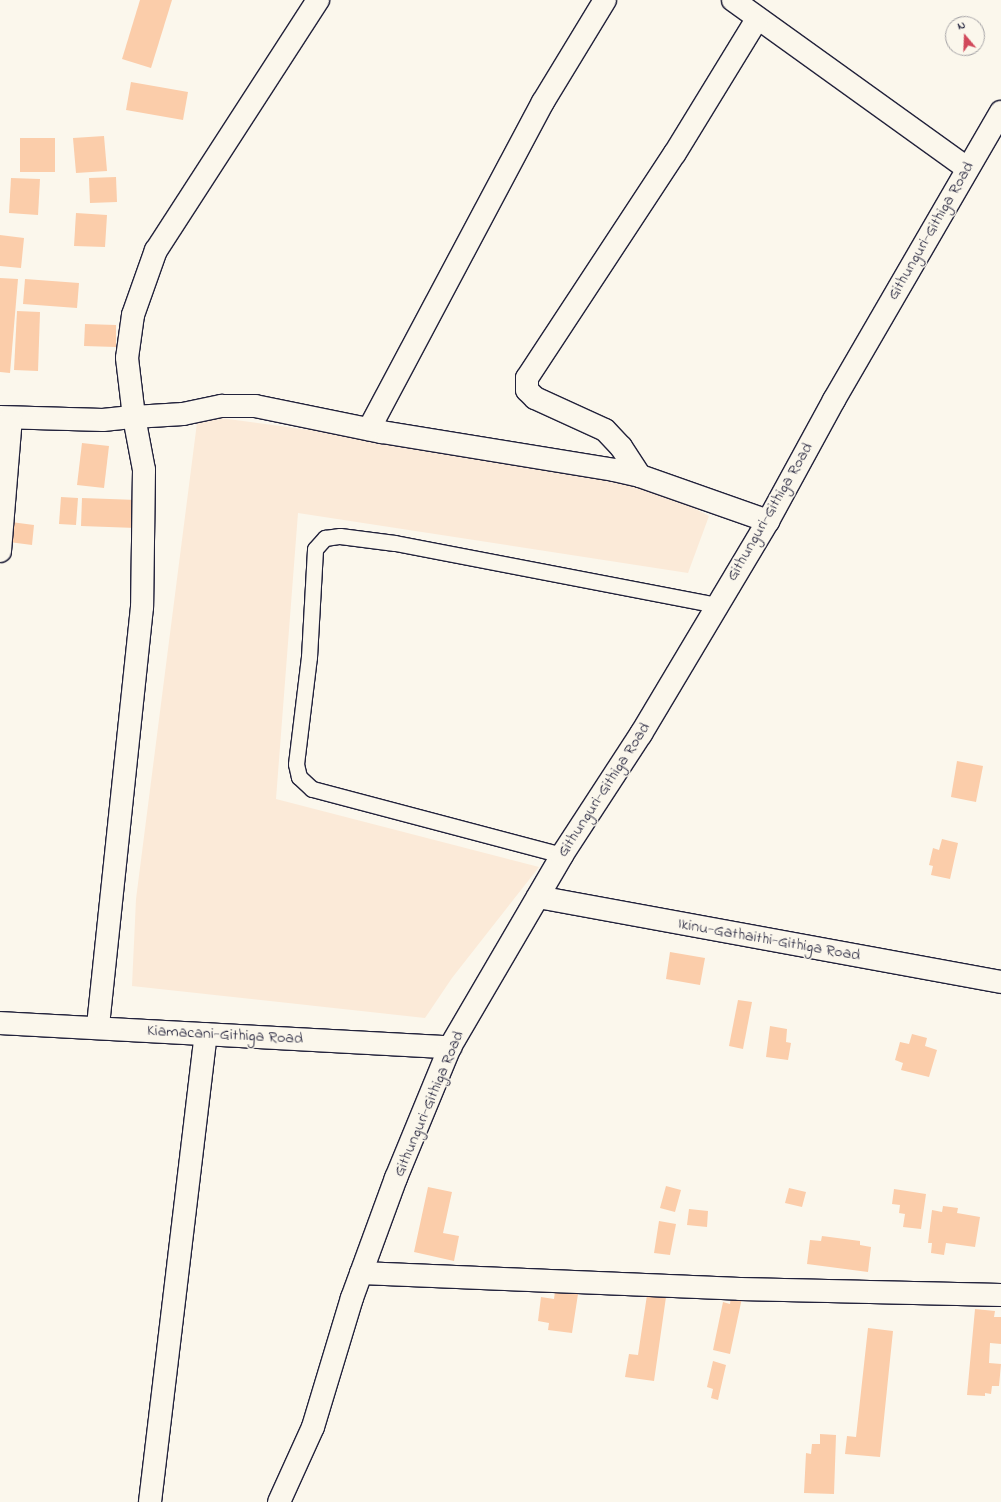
<!DOCTYPE html>
<html>
<head>
<meta charset="utf-8">
<style>
	body { margin:0 }
	#map { position:relative; width:1001px; height:1502px; overflow:hidden; background:#fbf7ec; font-family:"Indie Flower",sans-serif }
	div>[style] { position:absolute }
	.built>* { inset:0; background:#fbead8 }
	.building>* { inset:0; background:#fbcdaa }
	.roads { filter:drop-shadow(1px 0 #22223b) drop-shadow(-1px 0 #22223b) drop-shadow(0 1px #22223b) drop-shadow(0 -1px #22223b) }
	.lane>* { height:15px; margin:-7.5px; padding:0 7.5px; transform-origin:7.5px; border-radius:7.5px; background:#fbf7ec }
	.street>* { height:22px; margin:-11px; padding:0 11px; transform-origin:11px; border-radius:11px; background:#fbf7ec }
	.secondary>* { height:22px; margin:-11px; padding:0 11px; transform-origin:11px; border-radius:11px; background:#fbf7ec }
	span { translate:-50% -50%; white-space:nowrap; text-align:center; line-height:1.15; -webkit-text-stroke:3px #fbf7ec; paint-order:stroke }
	.street-label { font-size:16px; color:#22223b }
	.north { position:absolute; left:945px; top:16px; width:40px; height:40px; box-sizing:border-box; background:#fbf7ec; border:1px solid #a4a2a5; border-radius:50%; rotate:341deg; font-size:11px; font-weight:700; line-height:16px; text-align:center; color:#22223b }
	.north::after { content:''; display:block; margin:auto; width:14px; height:18px; background:#d1495b; clip-path:polygon(50% 0,100% 100%,50% 72%,0 100%) }
</style>
</head>
<body>
<div id="map">
	<div class="built">
		<div style="clip-path:polygon(198px 415px,465px 451px,657px 489px,709px 516px,688px 573px,298px 513px,276px 799px,539px 867px,452px 978px,425px 1018px,132px 986px,136px 899px)"></div>
	</div>
	<div class="building">
		<div style="clip-path:polygon(140px 0,172px 0,151px 68px,122px 59px)"></div>
		<div style="clip-path:polygon(131px 82px,188px 92px,183px 120px,126px 110px)"></div>
		<div style="clip-path:polygon(104px 136px,107px 171px,76px 173px,73px 138px)"></div>
		<div style="clip-path:polygon(20px 138px,55px 138px,55px 172px,20px 172px)"></div>
		<div style="clip-path:polygon(116px 177px,117px 202px,90px 203px,89px 178px)"></div>
		<div style="clip-path:polygon(11px 178px,40px 179px,38px 215px,9px 213px)"></div>
		<div style="clip-path:polygon(76px 213px,107px 215px,105px 247px,74px 246px)"></div>
		<div style="clip-path:polygon(0 235px,24px 238px,21px 268px,0 266px)"></div>
		<div style="clip-path:polygon(0 278px,18px 279px,10px 373px,0 372px)"></div>
		<div style="clip-path:polygon(25px 279px,79px 283px,77px 308px,23px 304px)"></div>
		<div style="clip-path:polygon(17px 311px,40px 312px,38px 371px,14px 370px)"></div>
		<div style="clip-path:polygon(85px 324px,116px 325px,116px 347px,84px 346px)"></div>
		<div style="clip-path:polygon(82px 443px,109px 446px,104px 488px,77px 485px)"></div>
		<div style="clip-path:polygon(61px 497px,78px 498px,76px 525px,59px 524px)"></div>
		<div style="clip-path:polygon(82px 498px,137px 500px,136px 528px,81px 526px)"></div>
		<div style="clip-path:polygon(11px 522px,34px 525px,32px 545px,9px 542px)"></div>
		<div style="clip-path:polygon(957px 761px,983px 766px,976px 802px,951px 797px)"></div>
		<div style="clip-path:polygon(942px 839px,958px 843px,950px 879px,931px 875px,933px 866px,929px 865px,933px 848px,939px 850px)"></div>
		<div style="clip-path:polygon(670px 952px,705px 958px,700px 985px,666px 979px)"></div>
		<div style="clip-path:polygon(738px 1000px,752px 1002px,743px 1049px,729px 1046px)"></div>
		<div style="clip-path:polygon(770px 1026px,787px 1029px,786px 1042px,791px 1043px,788px 1060px,766px 1057px)"></div>
		<div style="clip-path:polygon(912px 1034px,927px 1038px,925px 1046px,937px 1050px,929px 1077px,901px 1070px,903px 1063px,895px 1060px,900px 1042px,909px 1044px)"></div>
		<div style="clip-path:polygon(666px 1186px,681px 1190px,675px 1212px,660px 1208px)"></div>
		<div style="clip-path:polygon(428px 1187px,452px 1192px,443px 1233px,459px 1236px,454px 1261px,414px 1252px)"></div>
		<div style="clip-path:polygon(789px 1188px,806px 1192px,802px 1207px,785px 1203px)"></div>
		<div style="clip-path:polygon(894px 1189px,926px 1194px,921px 1229px,903px 1227px,905px 1214px,899px 1213px,900px 1205px,892px 1204px)"></div>
		<div style="clip-path:polygon(943px 1206px,958px 1208px,957px 1213px,980px 1217px,975px 1247px,946px 1243px,944px 1255px,931px 1253px,932px 1243px,928px 1243px,932px 1210px,942px 1212px)"></div>
		<div style="clip-path:polygon(689px 1209px,708px 1211px,707px 1227px,687px 1225px)"></div>
		<div style="clip-path:polygon(659px 1221px,676px 1224px,670px 1255px,654px 1253px)"></div>
		<div style="clip-path:polygon(822px 1236px,860px 1241px,860px 1245px,871px 1247px,868px 1272px,807px 1264px,810px 1240px,821px 1241px)"></div>
		<div style="clip-path:polygon(555px 1291px,578px 1294px,572px 1333px,548px 1330px,549px 1323px,538px 1321px,541px 1297px,554px 1299px)"></div>
		<div style="clip-path:polygon(647px 1295px,666px 1297px,654px 1381px,625px 1377px,629px 1354px,638px 1355px)"></div>
		<div style="clip-path:polygon(731px 1296px,742px 1298px,730px 1354px,713px 1350px,723px 1302px,730px 1304px)"></div>
		<div style="clip-path:polygon(975px 1309px,995px 1311px,994px 1317px,1001px 1317px,1001px 1344px,990px 1343px,989px 1363px,1001px 1364px,999px 1386px,992px 1386px,991px 1394px,985px 1393px,985px 1396px,967px 1395px)"></div>
		<div style="clip-path:polygon(868px 1328px,893px 1331px,880px 1457px,845px 1454px,847px 1436px,856px 1437px)"></div>
		<div style="clip-path:polygon(713px 1361px,726px 1365px,718px 1400px,711px 1398px,713px 1389px,707px 1387px)"></div>
		<div style="clip-path:polygon(820px 1434px,836px 1435px,834px 1494px,804px 1493px,806px 1453px,811px 1454px,812px 1444px,820px 1444px)"></div>
	</div>
	<div class="roads">
		<div class="lane">
			<div style="left:562px;top:855px;width:259px;rotate:-165.2deg"></div>
			<div style="left:312px;top:789px;width:18px;rotate:-137deg"></div>
			<div style="left:299px;top:777px;width:13px;rotate:-103deg"></div>
			<div style="left:296px;top:764px;width:108px;rotate:-83.1deg"></div>
			<div style="left:309px;top:657px;width:108px;rotate:-86.8deg"></div>
			<div style="left:315px;top:549px;width:15px;rotate:-48deg"></div>
			<div style="left:325px;top:538px;width:15px;rotate:-8deg"></div>
			<div style="left:340px;top:536px;width:55px;rotate:7.3deg"></div>
			<div style="left:395px;top:543px;width:327px;rotate:10.9deg"></div>
		</div>
		<div class="street">
			<div style="left:318px;top:0;width:298px;rotate:122.9deg"></div>
			<div style="left:156px;top:250px;width:69px;rotate:109.5deg"></div>
			<div style="left:133px;top:315px;width:43px;rotate:97.9deg"></div>
			<div style="left:127px;top:358px;width:59px;rotate:83.2deg"></div>
			<div style="left:134px;top:417px;width:49px;rotate:-3.5deg"></div>
			<div style="left:183px;top:414px;width:40px;rotate:-12deg"></div>
			<div style="left:222px;top:406px;width:33px"></div>
			<div style="left:255px;top:406px;width:130px;rotate:11.6deg"></div>
			<div style="left:382px;top:432px;width:235px;rotate:9.3deg"></div>
			<div style="left:614px;top:470px;width:27px;rotate:13deg"></div>
			<div style="left:640px;top:476px;width:136px;rotate:19.4deg"></div>
			<div style="left:733px;top:0;width:288px;rotate:35.7deg"></div>
			<div style="left:0;top:417px;width:103px;rotate:1.7deg"></div>
			<div style="left:103px;top:420px;width:31px;rotate:-6deg"></div>
			<div style="left:134px;top:417px;width:54px;rotate:79.3deg"></div>
			<div style="left:144px;top:470px;width:137px;rotate:90.8deg"></div>
			<div style="left:142px;top:607px;width:423px;rotate:96deg"></div>
			<div style="left:369px;top:429px;width:370px;rotate:-62deg"></div>
			<div style="left:543px;top:102px;width:119px;rotate:-58.7deg"></div>
			<div style="left:640px;top:476px;width:35px;rotate:-123deg"></div>
			<div style="left:621px;top:447px;width:23px;rotate:-133deg"></div>
			<div style="left:605px;top:430px;width:77px;rotate:-155.4deg"></div>
			<div style="left:535px;top:398px;width:11px;rotate:-135deg"></div>
			<div style="left:527px;top:390px;width:12px;rotate:-90deg"></div>
			<div style="left:527px;top:378px;width:269px;rotate:-56.7deg"></div>
			<div style="left:675px;top:153px;width:157px;rotate:-58.5deg"></div>
			<div style="left:0;top:551px;width:133px;rotate:-85.3deg"></div>
			<div style="left:538px;top:897px;width:471px;rotate:10.4deg"></div>
			<div style="left:0;top:1023px;width:451px;rotate:3.1deg"></div>
			<div style="left:361px;top:1273px;width:379px;rotate:2.4deg"></div>
			<div style="left:740px;top:1289px;width:261px;rotate:1.3deg"></div>
			<div style="left:150px;top:1502px;width:471px;rotate:-83.2deg"></div>
		</div>
		<div class="secondary">
			<div style="left:279px;top:1502px;width:82px;rotate:-65.6deg"></div>
			<div style="left:313px;top:1427px;width:135px;rotate:-73.2deg"></div>
			<div style="left:352px;top:1298px;width:128px;rotate:-69.9deg"></div>
			<div style="left:396px;top:1178px;width:142px;rotate:-67.6deg"></div>
			<div style="left:450px;top:1047px;width:222px;rotate:-59.7deg"></div>
			<div style="left:562px;top:855px;width:145px;rotate:-56.9deg"></div>
			<div style="left:641px;top:734px;width:248px;rotate:-59.2deg"></div>
			<div style="left:768px;top:521px;width:138px;rotate:-61.4deg"></div>
			<div style="left:834px;top:400px;width:333px;rotate:-59.9deg"></div>
		</div>
	</div>
	<div class="street-label">
		<span style="left:931px;top:231px;rotate:-60deg">Githunguri-Githiga Road</span>
		<span style="left:770px;top:512px;rotate:-60deg">Githunguri-Githiga Road</span>
		<span style="left:604px;top:790px;rotate:-57deg">Githunguri-Githiga Road</span>
		<span style="left:769px;top:940px;rotate:10deg">Ikinu-Gathaithi-Githiga Road</span>
		<span style="left:225px;top:1035px;rotate:3deg">Kiamacani-Githiga Road</span>
		<span style="left:429px;top:1104px;rotate:-67deg">Githunguri-Githiga Road</span>
	</div>
	<div class="north">N</div>
</div>
</body>
</html>
